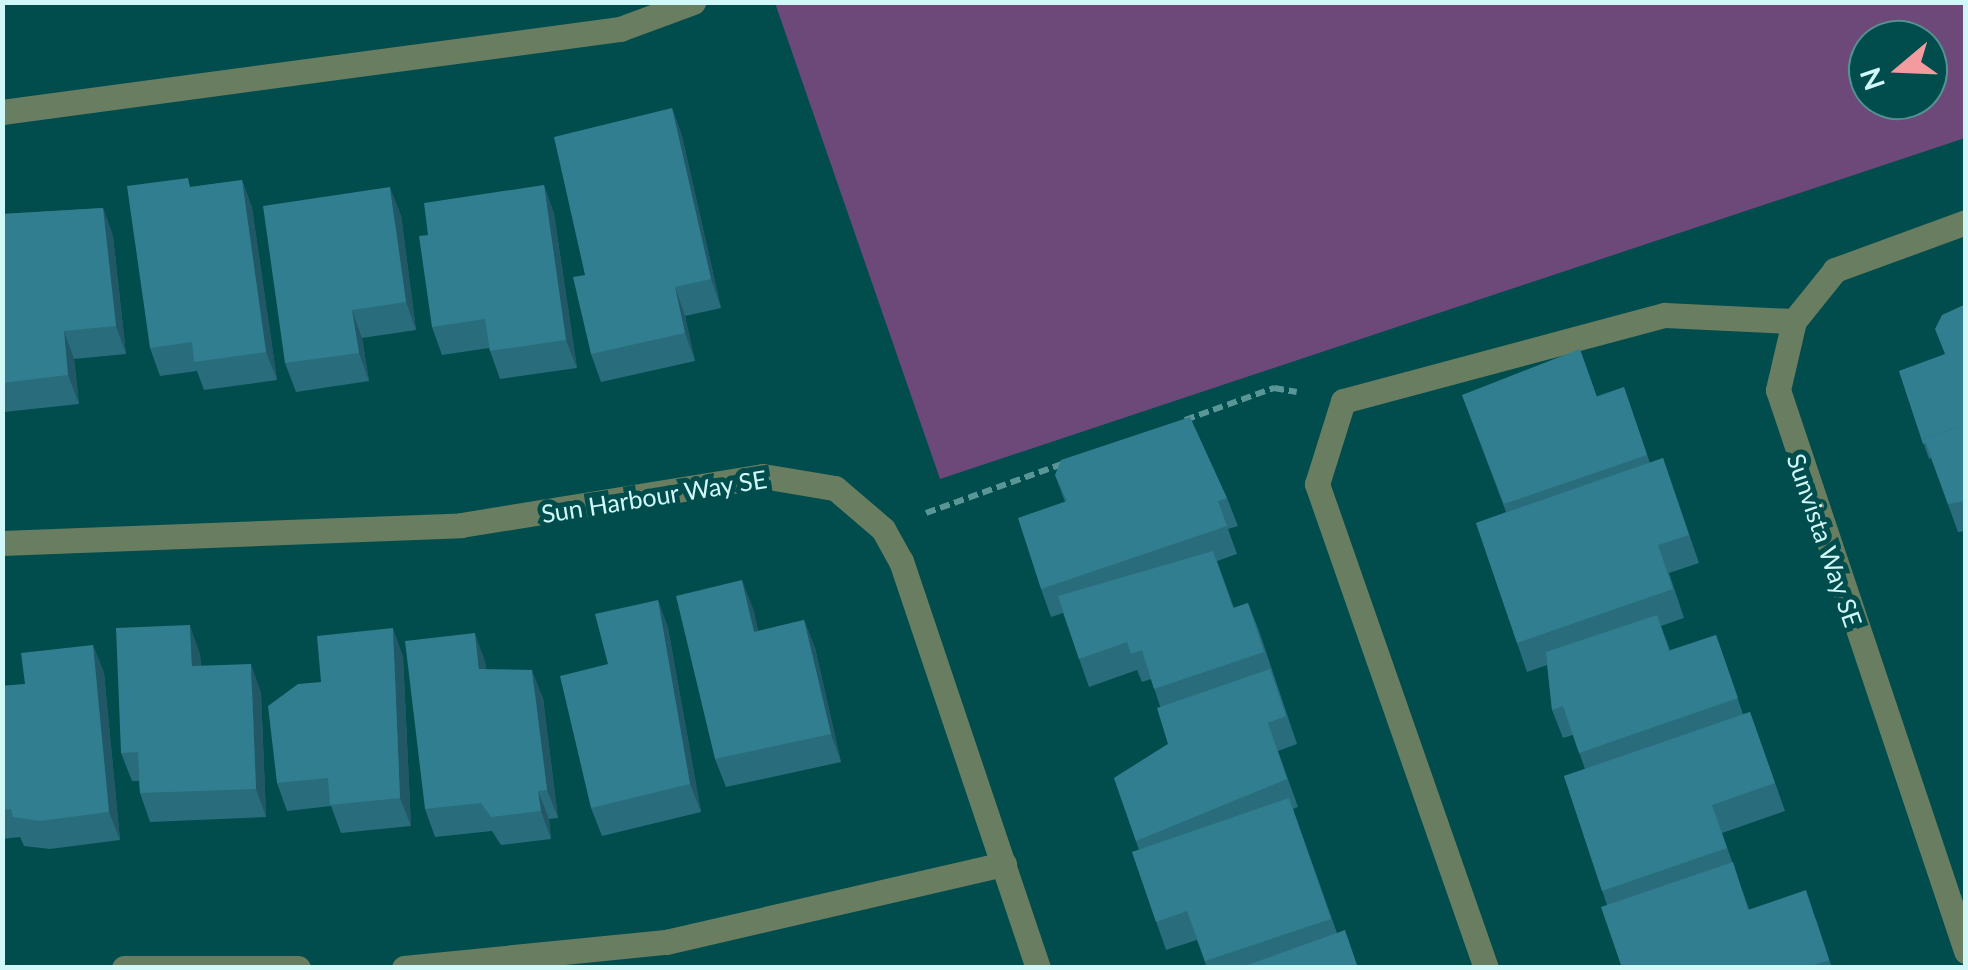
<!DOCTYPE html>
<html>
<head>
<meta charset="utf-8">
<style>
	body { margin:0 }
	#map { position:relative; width:1968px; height:970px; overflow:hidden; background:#014c4d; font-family:Lato,sans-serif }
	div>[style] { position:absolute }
	.green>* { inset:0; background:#6c4979 }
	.path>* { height:6px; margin-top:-3px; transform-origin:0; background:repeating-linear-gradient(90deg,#5b9697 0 10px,transparent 0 15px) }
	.service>* { height:25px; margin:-12.5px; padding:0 12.5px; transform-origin:12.5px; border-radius:12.5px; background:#697d61 }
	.minor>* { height:25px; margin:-12.5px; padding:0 12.5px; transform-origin:12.5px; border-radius:12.5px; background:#697d61 }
	.wall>* { inset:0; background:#296c7c }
	.shaded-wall>* { inset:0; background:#225865 }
	.building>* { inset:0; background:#307e90 }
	span { translate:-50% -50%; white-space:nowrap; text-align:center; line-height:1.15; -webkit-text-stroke:10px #014c4d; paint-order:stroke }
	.street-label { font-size:25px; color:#d1f8f8 }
	.frame { position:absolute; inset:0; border:5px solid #d1f8f8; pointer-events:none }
	.north { position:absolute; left:1848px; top:20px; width:100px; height:100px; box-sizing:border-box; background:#014c4d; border:2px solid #549191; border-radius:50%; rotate:251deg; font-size:28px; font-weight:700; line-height:40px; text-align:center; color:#d1f8f8 }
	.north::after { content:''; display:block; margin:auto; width:35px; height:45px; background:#f49b9f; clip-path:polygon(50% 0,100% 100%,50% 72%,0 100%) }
</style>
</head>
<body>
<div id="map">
	<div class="green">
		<div style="clip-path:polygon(evenodd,775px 3px,1965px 3px,1965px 138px,940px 479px,775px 3px,1868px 40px,1928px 40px,1928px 100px,1868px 100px,1868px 40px)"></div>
	</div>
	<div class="path">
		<div style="left:1185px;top:420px;width:95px;rotate:-19.8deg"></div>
		<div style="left:1274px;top:388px;width:23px;rotate:10deg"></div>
		<div style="left:926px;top:513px;width:148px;rotate:-19.8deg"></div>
	</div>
	<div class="service">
		<div style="left:2px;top:112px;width:624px;rotate:-7.65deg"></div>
		<div style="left:620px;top:29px;width:78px;rotate:-20.3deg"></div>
		<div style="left:124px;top:968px;width:174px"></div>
		<div style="left:404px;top:968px;width:263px;rotate:-5.7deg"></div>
		<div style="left:666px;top:942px;width:347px;rotate:-13deg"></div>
		<div style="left:1486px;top:968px;width:513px;rotate:-109.25deg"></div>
		<div style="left:1317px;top:484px;width:87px;rotate:-72.6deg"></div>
		<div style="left:1343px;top:401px;width:333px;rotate:-15deg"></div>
		<div style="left:1665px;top:315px;width:129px;rotate:2.7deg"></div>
	</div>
	<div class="minor">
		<div style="left:1966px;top:222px;width:140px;rotate:159.9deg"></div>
		<div style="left:1835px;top:270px;width:65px;rotate:128.8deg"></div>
		<div style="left:1794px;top:321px;width:71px;rotate:103.1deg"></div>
		<div style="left:1778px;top:390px;width:592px;rotate:71.47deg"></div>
		<div style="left:2px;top:543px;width:459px;rotate:-2.2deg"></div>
		<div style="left:461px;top:525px;width:306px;rotate:-9.2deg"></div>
		<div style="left:763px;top:476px;width:73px;rotate:9.5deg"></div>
		<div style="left:835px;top:488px;width:63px;rotate:40.5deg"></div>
		<div style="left:883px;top:529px;width:37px;rotate:61deg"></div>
		<div style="left:901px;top:561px;width:429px;rotate:71.4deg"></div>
	</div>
	<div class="wall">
		<div style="clip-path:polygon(672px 108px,682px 136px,721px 308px,685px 316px,695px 361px,601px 382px,591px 354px,585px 275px)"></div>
		<div style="clip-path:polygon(242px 180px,252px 208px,277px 380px,204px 390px,197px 371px,160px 376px,150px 348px,191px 187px)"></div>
		<div style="clip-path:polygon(544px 185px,554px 214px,577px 368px,500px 379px,489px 348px,442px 355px,432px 327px,428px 235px)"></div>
		<div style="clip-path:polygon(103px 208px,113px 236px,126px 354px,74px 359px,79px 404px,4px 412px,2px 407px,2px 214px)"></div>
		<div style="clip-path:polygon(401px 215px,416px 330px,362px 338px,369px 381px,296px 392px,285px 363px)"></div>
		<div style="clip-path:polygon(1966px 304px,1966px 531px,1958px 532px,1931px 458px,1929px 459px,1899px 371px,1945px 355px)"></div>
		<div style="clip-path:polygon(1624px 387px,1650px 463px,1663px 458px,1699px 563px,1669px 573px,1684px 618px,1661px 626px,1670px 650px,1716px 635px,1743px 714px,1750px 712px,1785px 811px,1722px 833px,1749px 909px,1816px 919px,1832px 968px,1622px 968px,1607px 905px,1564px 776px,1585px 769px,1573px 735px,1563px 738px,1552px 710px,1547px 665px,1527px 672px,1476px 523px,1506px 512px,1462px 395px,1597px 396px)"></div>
		<div style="clip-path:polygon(1055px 475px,1227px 498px,1238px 526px,1228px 529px,1237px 554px,1217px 561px,1234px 608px,1248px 603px,1259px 631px,1297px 744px,1278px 751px,1298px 807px,1293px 809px,1337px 933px,1359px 968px,1207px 968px,1197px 940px,1166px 950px,1132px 852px,1139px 850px,1114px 778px,1168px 744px,1160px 706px,1151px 679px,1142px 682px,1137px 670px,1089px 687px,1063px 613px,1051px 617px,1041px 589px,1065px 502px)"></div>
		<div style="clip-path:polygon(658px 600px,668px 628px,701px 812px,602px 836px,591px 808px)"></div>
		<div style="clip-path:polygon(753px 608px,758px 631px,804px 620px,815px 648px,841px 762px,726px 787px,715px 759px)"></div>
		<div style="clip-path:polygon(93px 645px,104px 673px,120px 840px,50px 849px,24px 846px,20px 837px,2px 839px,2px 686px,25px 684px)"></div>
		<div style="clip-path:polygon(200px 654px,201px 666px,261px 692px,266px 817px,150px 822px,140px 793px,139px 781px,132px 781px,121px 753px)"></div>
		<div style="clip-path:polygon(403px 656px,411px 826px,341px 833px,331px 806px,287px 811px,277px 783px,321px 682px)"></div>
		<div style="clip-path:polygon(485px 661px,486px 669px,543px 698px,558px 818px,549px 819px,551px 839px,501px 845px,492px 831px,435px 837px,425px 809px)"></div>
	</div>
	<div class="shaded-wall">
		<div style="clip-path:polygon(672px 108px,682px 136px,721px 308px,711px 279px)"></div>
		<div style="clip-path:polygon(242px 180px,252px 208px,277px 380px,266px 352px)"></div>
		<div style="clip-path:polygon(544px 185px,554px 214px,577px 368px,566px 340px)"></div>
		<div style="clip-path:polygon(390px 187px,401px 215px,416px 330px,406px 302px)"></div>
		<div style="clip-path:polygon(103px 208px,113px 236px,126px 354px,116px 326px)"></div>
		<div style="clip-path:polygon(675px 287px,685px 316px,695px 361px,685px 333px)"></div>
		<div style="clip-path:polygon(352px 310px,362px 338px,369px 381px,359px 353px)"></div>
		<div style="clip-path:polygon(64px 331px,74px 359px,79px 404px,68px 375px)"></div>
		<div style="clip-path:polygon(742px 580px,753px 608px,765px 660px,754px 632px)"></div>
		<div style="clip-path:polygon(658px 600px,668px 628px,701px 812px,690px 784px)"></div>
		<div style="clip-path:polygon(804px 620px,815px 648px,841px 762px,831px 734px)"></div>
		<div style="clip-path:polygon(190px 625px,200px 654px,202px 695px,192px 666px)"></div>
		<div style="clip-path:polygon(393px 628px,403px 656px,411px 826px,400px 798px)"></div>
		<div style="clip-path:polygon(475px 633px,485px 661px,490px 698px,479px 669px)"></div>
		<div style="clip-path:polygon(93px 645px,104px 673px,120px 840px,109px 812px)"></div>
		<div style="clip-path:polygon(251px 664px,261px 692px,266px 817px,256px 789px)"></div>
		<div style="clip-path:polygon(532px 670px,543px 698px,558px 818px,547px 790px)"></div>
		<div style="clip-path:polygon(538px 791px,549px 819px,551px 839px,541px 811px)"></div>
	</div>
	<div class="building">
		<div style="clip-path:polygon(672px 108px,711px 279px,675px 287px,685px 333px,591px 354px,573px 277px,585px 275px,554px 137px)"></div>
		<div style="clip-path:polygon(188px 178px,190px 187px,242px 180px,266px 352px,194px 362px,192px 342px,150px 348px,127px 186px)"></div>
		<div style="clip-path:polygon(544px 185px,566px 340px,490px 351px,485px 319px,432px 327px,419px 236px,428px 235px,424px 203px)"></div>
		<div style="clip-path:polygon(390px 187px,406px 302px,352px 310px,359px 353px,285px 363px,263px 206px)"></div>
		<div style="clip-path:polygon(103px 208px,116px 326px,64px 331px,68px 375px,2px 383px,2px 214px)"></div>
		<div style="clip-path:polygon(1966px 304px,1966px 425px,1924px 438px,1926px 443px,1923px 444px,1899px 371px,1945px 354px,1935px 329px,1942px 315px)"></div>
		<div style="clip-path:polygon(1580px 349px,1597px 397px,1624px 387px,1647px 455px,1504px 504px,1462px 395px)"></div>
		<div style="clip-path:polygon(1190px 417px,1227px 498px,1218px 501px,1227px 526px,1041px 589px,1018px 518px,1067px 501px,1055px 475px,1061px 460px)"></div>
		<div style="clip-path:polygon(1966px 425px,1966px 501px,1948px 504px,1924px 438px)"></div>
		<div style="clip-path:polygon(1663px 458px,1689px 535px,1658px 545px,1673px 589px,1517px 643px,1476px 523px)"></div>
		<div style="clip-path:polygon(1213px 551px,1233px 608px,1248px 603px,1264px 652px,1154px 689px,1142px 650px,1131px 654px,1127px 642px,1079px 659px,1058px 596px)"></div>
		<div style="clip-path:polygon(742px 580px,754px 632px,804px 620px,831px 734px,715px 759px,676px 596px)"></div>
		<div style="clip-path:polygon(658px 600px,690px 784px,591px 808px,560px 676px,608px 664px,595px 614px)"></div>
		<div style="clip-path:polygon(1657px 615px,1669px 651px,1716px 635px,1738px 698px,1579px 753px,1563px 706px,1552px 710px,1546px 652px)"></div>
		<div style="clip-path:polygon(190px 625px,192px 666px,251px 664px,256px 789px,140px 793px,138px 752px,121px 753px,116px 628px)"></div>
		<div style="clip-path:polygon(393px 628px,400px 798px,330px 805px,328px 778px,277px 783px,268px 706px,298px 684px,321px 682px,317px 636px)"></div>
		<div style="clip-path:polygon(475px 633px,479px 669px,532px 670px,547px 790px,538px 791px,541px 811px,491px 817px,481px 803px,425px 809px,405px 641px)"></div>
		<div style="clip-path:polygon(93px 645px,109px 812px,40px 821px,13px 817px,11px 809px,2px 810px,2px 686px,25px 684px,21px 653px)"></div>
		<div style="clip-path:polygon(1270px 669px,1286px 716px,1268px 723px,1287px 779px,1136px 841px,1114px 778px,1168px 744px,1157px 708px)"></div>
		<div style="clip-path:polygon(1750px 712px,1775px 783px,1712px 805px,1727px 848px,1602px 891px,1564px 776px)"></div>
		<div style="clip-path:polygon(1289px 798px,1331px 919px,1205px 961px,1187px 911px,1156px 922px,1132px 852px)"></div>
		<div style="clip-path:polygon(1733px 862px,1748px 910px,1806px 890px,1829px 960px,1806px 968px,1622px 968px,1601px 907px)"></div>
		<div style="clip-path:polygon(1345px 930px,1358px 968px,1239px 968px)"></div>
	</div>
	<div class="street-label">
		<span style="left:654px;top:496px;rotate:-9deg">Sun Harbour Way SE</span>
		<span style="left:1825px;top:540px;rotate:71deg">Sunvista Way SE</span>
	</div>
	<div class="frame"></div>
	<div class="north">N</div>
</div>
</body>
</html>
